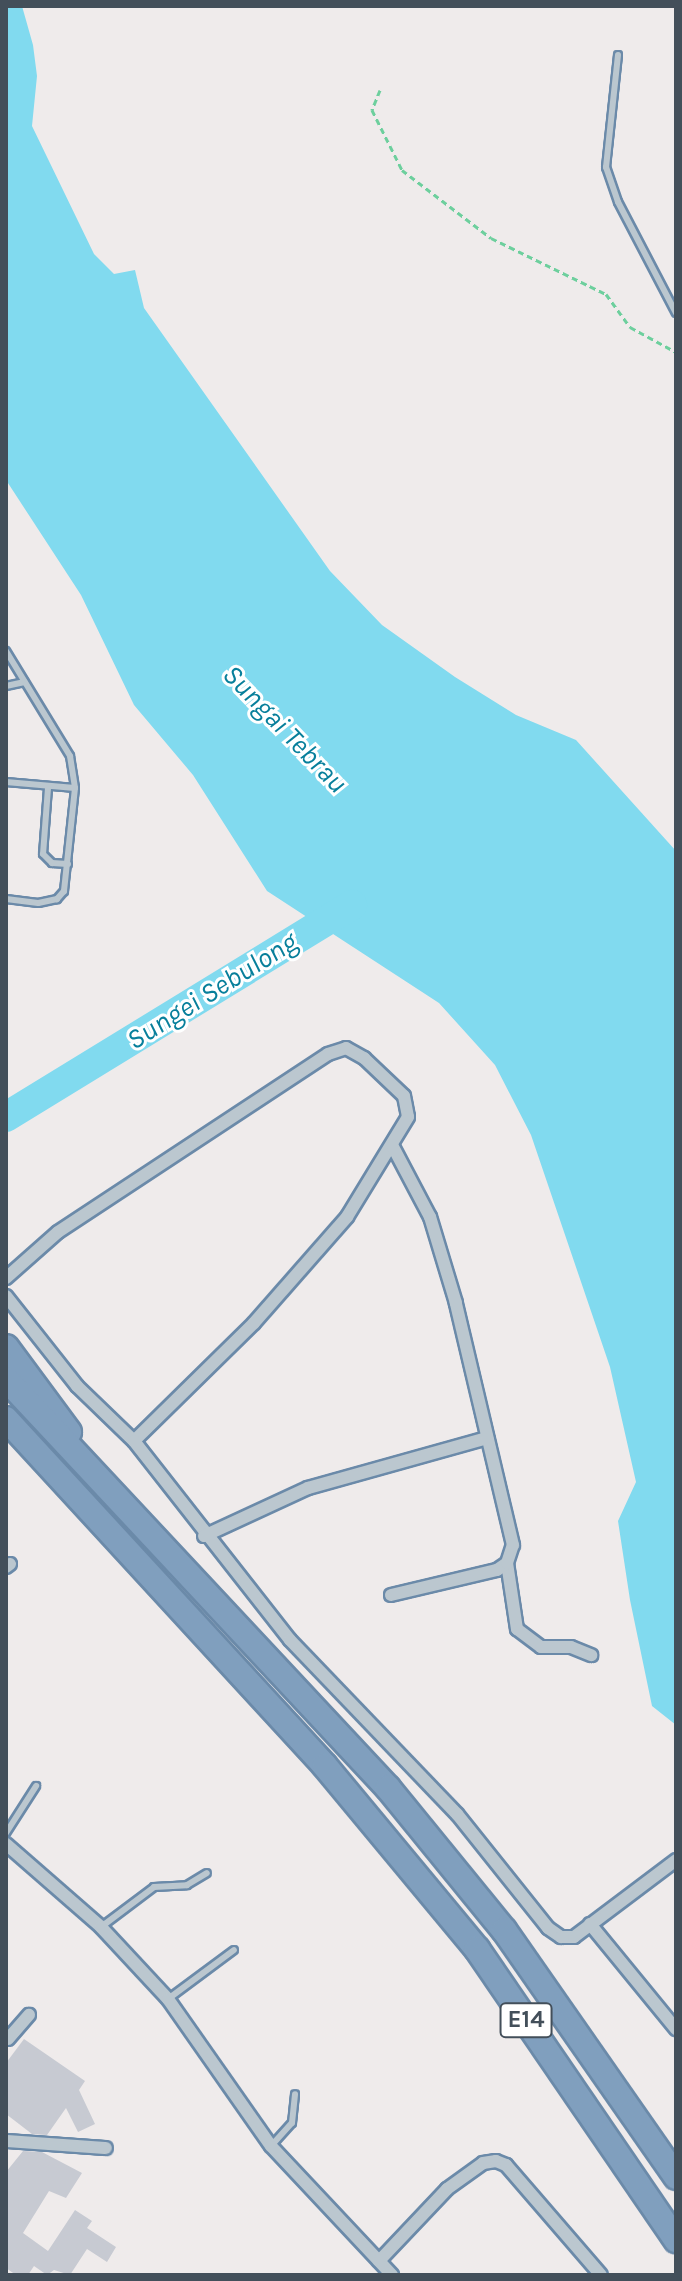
<!DOCTYPE html>
<html>
<head>
<meta charset="utf-8">
<style>
	body { margin:0 }
	#map { position:relative; width:682px; height:2281px; overflow:hidden; background:#efebeb; font-family:Karla,sans-serif }
	div>[style] { position:absolute }
	.water>* { inset:0; background:#81daef }
	.river>* { height:30px; margin:-15px; padding:0 15px; transform-origin:15px; border-radius:15px; background:#81daef }
	.building>* { inset:0; background:#c7cad2 }
	.path>* { height:3px; margin-top:-1.5px; transform-origin:0; background:repeating-linear-gradient(90deg,#6dcf9d 0 6px,transparent 0 10px) }
	.roads { filter:drop-shadow(2px 0 #6b8aa9) drop-shadow(-2px 0 #6b8aa9) drop-shadow(0 2px #6b8aa9) drop-shadow(0 -2px #6b8aa9) }
	.lane>* { height:6px; margin:-3px; padding:0 3px; transform-origin:3px; border-radius:3px; background:#bbc7cf }
	.street>* { height:12px; margin:-6px; padding:0 6px; transform-origin:6px; border-radius:6px; background:#bbc7cf }
	.highway>* { height:24px; margin:-12px; padding:0 12px; transform-origin:12px; border-radius:12px; background:#809fbe }
	span { translate:-50% -50%; white-space:nowrap; text-align:center; line-height:1.15; -webkit-text-stroke:6px #fff; paint-order:stroke }
	.shield-label span { padding:2px 6px; background:#fff; border:2px solid; border-radius:6px; -webkit-text-stroke-width:0 }
	.shield-label { font-size:24px; color:#434f5a; font-weight:700 }
	.water-label { font-size:28px; color:#077f9b; font-style:italic }
	.frame { position:absolute; inset:0; border:8px solid #434f5a; pointer-events:none }
</style>
</head>
<body>
<div id="map">
	<div class="water">
		<div style="clip-path:polygon(6px 6px,22px 6px,33px 45px,37px 76px,32px 126px,94px 254px,114px 274px,135px 270px,144px 308px,330px 571px,382px 625px,455px 677px,516px 715px,576px 740px,676px 851px,676px 1725px,652px 1706px,630px 1600px,618px 1521px,636px 1482px,610px 1367px,531px 1135px,495px 1065px,439px 1003px,267px 891px,193px 775px,134px 705px,81px 595px,6px 480px)"></div>
	</div>
	<div class="river">
		<div style="left:6px;top:1117px;width:406px;rotate:-31.5deg"></div>
	</div>
	<div class="building">
		<div style="clip-path:polygon(24px 2039px,85px 2081px,79px 2090px,95px 2124px,78px 2132px,66px 2108px,47px 2135px,32px 2134px,6px 2114px,6px 2063px)"></div>
		<div style="clip-path:polygon(23px 2151px,42px 2152px,82px 2173px,66px 2198px,49px 2191px,23px 2233px,48px 2251px,75px 2210px,92px 2221px,87px 2228px,116px 2247px,107px 2262px,87px 2249px,70px 2275px,54px 2270px,47px 2275px,34px 2266px,28px 2275px,16px 2275px,6px 2268px,6px 2172px)"></div>
	</div>
	<div class="path">
		<div style="left:380px;top:90px;width:22px;rotate:112deg"></div>
		<div style="left:372px;top:110px;width:67px;rotate:63.4deg"></div>
		<div style="left:402px;top:170px;width:112px;rotate:37.4deg"></div>
		<div style="left:491px;top:238px;width:128px;rotate:26deg"></div>
		<div style="left:606px;top:294px;width:41px;rotate:54deg"></div>
		<div style="left:630px;top:327px;width:52px;rotate:28.5deg"></div>
	</div>
	<div class="roads">
		<div class="lane">
			<div style="left:618px;top:55px;width:113px;rotate:96.1deg"></div>
			<div style="left:606px;top:167px;width:37px;rotate:71deg"></div>
			<div style="left:618px;top:202px;width:125px;rotate:62.4deg"></div>
			<div style="left:6px;top:651px;width:123px;rotate:58.6deg"></div>
			<div style="left:70px;top:756px;width:32px;rotate:81deg"></div>
			<div style="left:75px;top:788px;width:104px;rotate:96.1deg"></div>
			<div style="left:64px;top:891px;width:11px;rotate:131deg"></div>
			<div style="left:57px;top:899px;width:19px;rotate:168deg"></div>
			<div style="left:38px;top:903px;width:32px;rotate:-173deg"></div>
			<div style="left:6px;top:686px;width:19px;rotate:-12deg"></div>
			<div style="left:6px;top:782px;width:69px;rotate:5deg"></div>
			<div style="left:48px;top:788px;width:66px;rotate:94.3deg"></div>
			<div style="left:43px;top:854px;width:13px;rotate:45deg"></div>
			<div style="left:52px;top:863px;width:16px;rotate:4deg"></div>
			<div style="left:6px;top:1833px;width:56px;rotate:-57.4deg"></div>
			<div style="left:101px;top:1927px;width:66px;rotate:-37deg"></div>
			<div style="left:154px;top:1887px;width:33px;rotate:-3deg"></div>
			<div style="left:187px;top:1885px;width:23px;rotate:-31deg"></div>
			<div style="left:168px;top:1999px;width:82px;rotate:-36.6deg"></div>
			<div style="left:271px;top:2146px;width:31px;rotate:-48deg"></div>
			<div style="left:292px;top:2123px;width:29px;rotate:-84deg"></div>
		</div>
		<div class="street">
			<div style="left:6px;top:1278px;width:69px;rotate:-41.5deg"></div>
			<div style="left:58px;top:1232px;width:323px;rotate:-33.4deg"></div>
			<div style="left:328px;top:1054px;width:19px;rotate:-18deg"></div>
			<div style="left:346px;top:1048px;width:21px;rotate:29deg"></div>
			<div style="left:364px;top:1058px;width:55px;rotate:43.5deg"></div>
			<div style="left:404px;top:1096px;width:21px;rotate:79deg"></div>
			<div style="left:408px;top:1117px;width:117px;rotate:121.4deg"></div>
			<div style="left:347px;top:1217px;width:141px;rotate:131.3deg"></div>
			<div style="left:254px;top:1323px;width:168px;rotate:135.5deg"></div>
			<div style="left:6px;top:1296px;width:115px;rotate:51.7deg"></div>
			<div style="left:77px;top:1386px;width:79px;rotate:44deg"></div>
			<div style="left:134px;top:1441px;width:253px;rotate:51.9deg"></div>
			<div style="left:290px;top:1640px;width:241px;rotate:46.2deg"></div>
			<div style="left:457px;top:1814px;width:146px;rotate:51.4deg"></div>
			<div style="left:548px;top:1928px;width:16px;rotate:35deg"></div>
			<div style="left:561px;top:1937px;width:13px"></div>
			<div style="left:574px;top:1937px;width:128px;rotate:-37deg"></div>
			<div style="left:204px;top:1536px;width:115px;rotate:-24.8deg"></div>
			<div style="left:308px;top:1488px;width:186px;rotate:-15.6deg"></div>
			<div style="left:507px;top:1563px;width:67px;rotate:81.4deg"></div>
			<div style="left:517px;top:1629px;width:30px;rotate:37deg"></div>
			<div style="left:541px;top:1647px;width:30px"></div>
			<div style="left:571px;top:1647px;width:22px;rotate:22deg"></div>
			<div style="left:6px;top:1567px;width:5px;rotate:-37deg"></div>
			<div style="left:391px;top:1595px;width:109px;rotate:-13.3deg"></div>
			<div style="left:497px;top:1570px;width:12px;rotate:-35deg"></div>
			<div style="left:507px;top:1563px;width:19px;rotate:-72deg"></div>
			<div style="left:513px;top:1545px;width:249px;rotate:-103.3deg"></div>
			<div style="left:456px;top:1303px;width:90px;rotate:-106.8deg"></div>
			<div style="left:430px;top:1217px;width:81px;rotate:-117.8deg"></div>
			<div style="left:6px;top:1844px;width:126px;rotate:41.1deg"></div>
			<div style="left:101px;top:1927px;width:98px;rotate:47.1deg"></div>
			<div style="left:168px;top:1999px;width:179px;rotate:55deg"></div>
			<div style="left:271px;top:2146px;width:177px;rotate:46.8deg"></div>
			<div style="left:590px;top:1924px;width:136px;rotate:50.7deg"></div>
			<div style="left:8px;top:2039px;width:32px;rotate:-49deg"></div>
			<div style="left:6px;top:2141px;width:100px;rotate:4deg"></div>
			<div style="left:379px;top:2261px;width:99px;rotate:-46.6deg"></div>
			<div style="left:447px;top:2189px;width:44px;rotate:-35.8deg"></div>
			<div style="left:483px;top:2163px;width:13px;rotate:-9deg"></div>
			<div style="left:496px;top:2161px;width:11px;rotate:22deg"></div>
			<div style="left:506px;top:2165px;width:145px;rotate:49.2deg"></div>
		</div>
		<div class="highway">
			<div style="left:6px;top:1347px;width:106px;rotate:53.5deg"></div>
			<div style="left:6px;top:1379px;width:560px;rotate:46.95deg"></div>
			<div style="left:388px;top:1788px;width:183px;rotate:50.8deg"></div>
			<div style="left:504px;top:1930px;width:301px;rotate:55.1deg"></div>
			<div style="left:6px;top:1419px;width:471px;rotate:47.4deg"></div>
			<div style="left:325px;top:1766px;width:238px;rotate:50.3deg"></div>
			<div style="left:477px;top:1949px;width:353px;rotate:55.6deg"></div>
		</div>
	</div>
	<div class="shield-label">
		<span style="left:526px;top:2020px">E14</span>
	</div>
	<div class="water-label">
		<span style="left:285px;top:729px;rotate:46deg">Sungai Tebrau</span>
		<span style="left:212px;top:991px;rotate:-32deg">Sungei Sebulong</span>
	</div>
	<div class="frame"></div>
</div>
</body>
</html>
